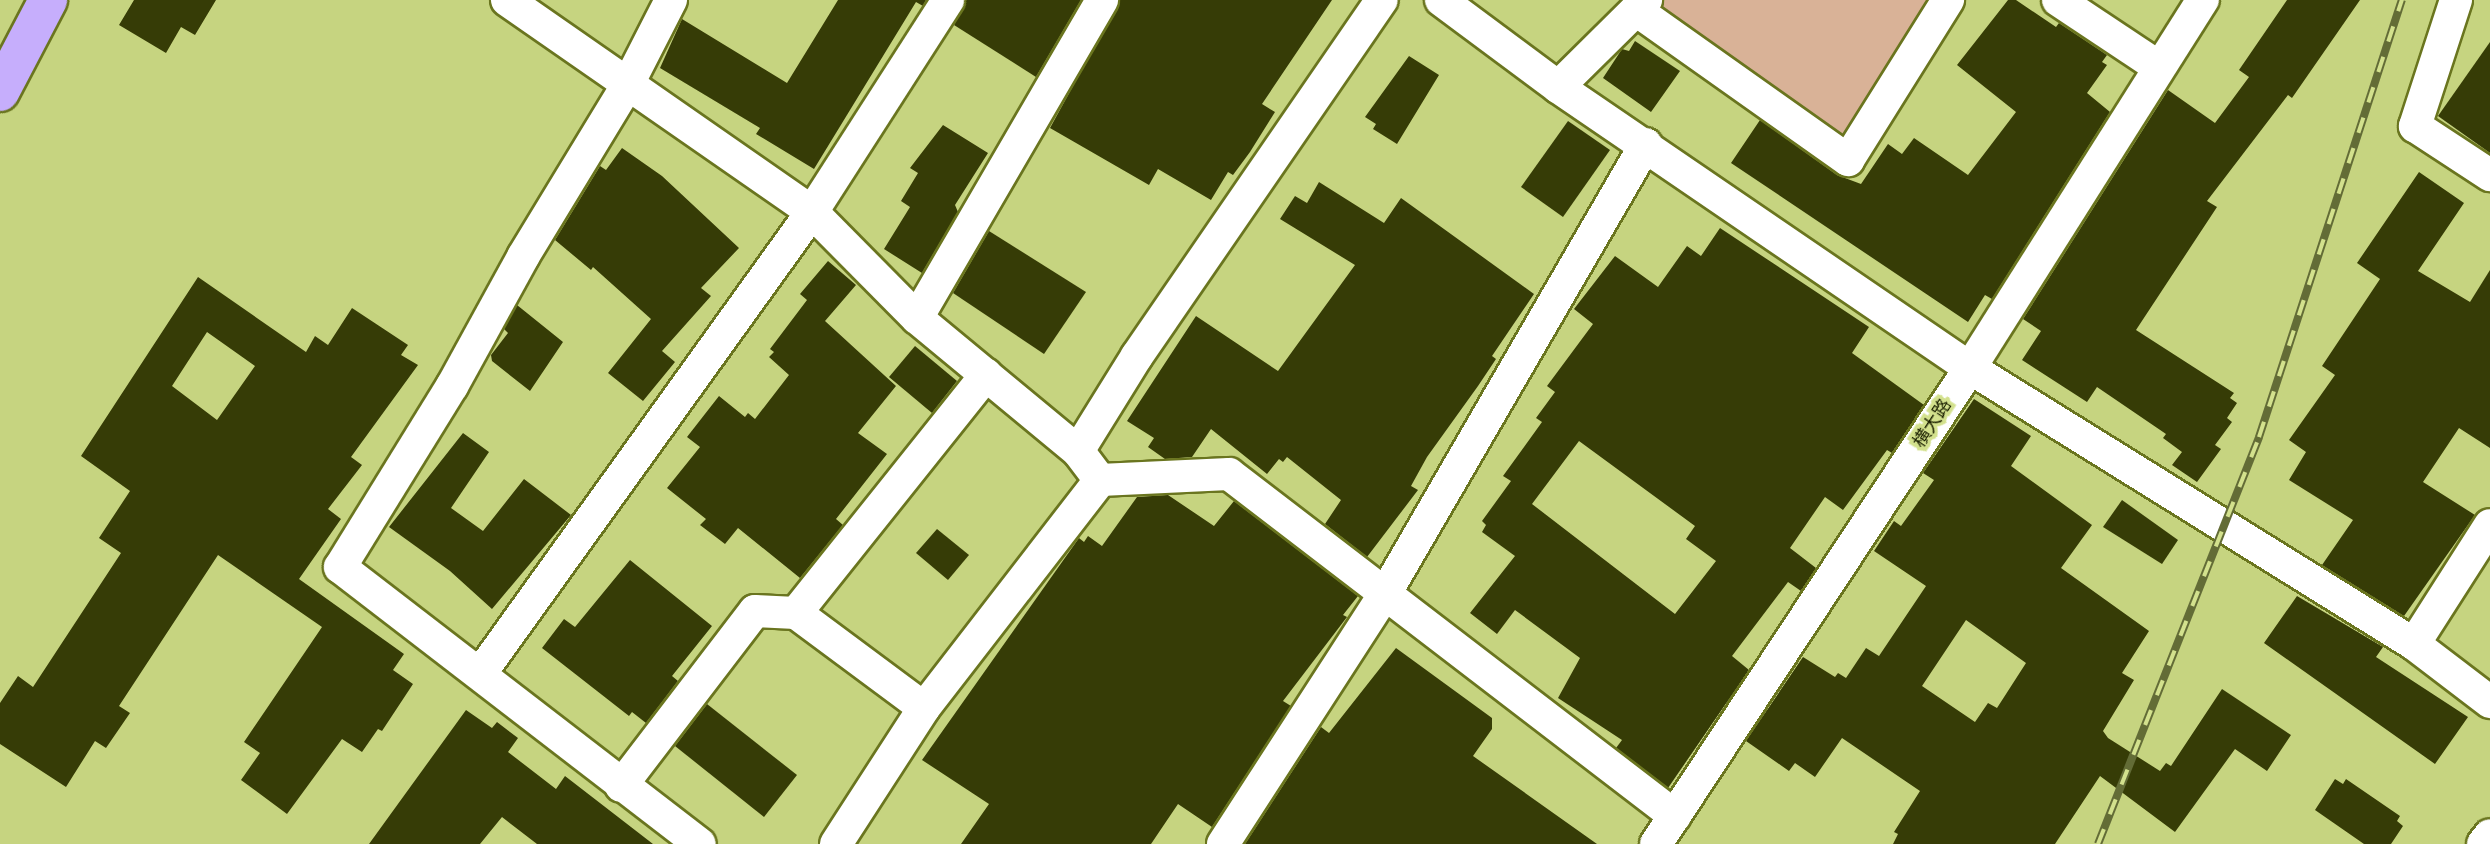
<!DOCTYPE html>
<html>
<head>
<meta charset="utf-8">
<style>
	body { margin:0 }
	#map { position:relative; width:2490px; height:844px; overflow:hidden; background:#c6d480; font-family:"Source Sans 3","Noto Sans JP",sans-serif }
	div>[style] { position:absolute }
	.green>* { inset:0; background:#d9b297 }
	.building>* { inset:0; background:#363c06 }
	.roads { filter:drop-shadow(2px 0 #6a751f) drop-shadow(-2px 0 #6a751f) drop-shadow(0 2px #6a751f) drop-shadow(0 -2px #6a751f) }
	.minor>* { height:32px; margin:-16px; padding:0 16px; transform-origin:16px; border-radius:16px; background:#fff }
	.trunk>* { height:38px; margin:-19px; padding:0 19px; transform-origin:19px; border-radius:19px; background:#c6aefc }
	.rail>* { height:8px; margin-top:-4px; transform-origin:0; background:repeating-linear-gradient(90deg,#d3e18d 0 16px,#636c36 0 32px); box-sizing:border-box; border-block:2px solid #636c36 }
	span { translate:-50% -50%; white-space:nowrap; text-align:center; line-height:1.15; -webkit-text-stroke:7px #d3e18d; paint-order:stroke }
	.street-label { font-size:18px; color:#1b2000 }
</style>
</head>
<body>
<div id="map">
	<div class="green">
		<div style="clip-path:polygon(1665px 0,1934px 0,1844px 141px,1656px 10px)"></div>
	</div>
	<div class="building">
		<div style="clip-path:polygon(134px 0,216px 0,195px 35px,181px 27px,166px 53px,119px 25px)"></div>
		<div style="clip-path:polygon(838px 0,926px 0,923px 6px,916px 2px,814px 169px,756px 134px,760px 128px,660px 68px,682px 19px,787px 83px)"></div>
		<div style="clip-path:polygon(966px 0,1081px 0,1036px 77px,954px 25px)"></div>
		<div style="clip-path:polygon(1120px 0,1332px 0,1262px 104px,1275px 112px,1250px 152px,1233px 175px,1228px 172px,1211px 200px,1158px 169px,1149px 185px,1050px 128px)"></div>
		<div style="clip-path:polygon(2008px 0,2016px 0,2056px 27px,2059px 23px,2107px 55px,2102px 62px,2107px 65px,2087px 93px,2110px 112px,1992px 299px,1985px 295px,1968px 322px,1731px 163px,1760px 120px,1837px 175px,1861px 184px,1888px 144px,1902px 154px,1914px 138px,1968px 175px,2016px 112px,1957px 65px)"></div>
		<div style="clip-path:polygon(2287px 0,2360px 0,2292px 98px,2288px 95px,2207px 201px,2217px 207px,2136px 330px,2234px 393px,2230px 398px,2237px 403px,2227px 418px,2232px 422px,2215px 445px,2221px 449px,2197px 482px,2172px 465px,2182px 452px,2163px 438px,2166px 434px,2097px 387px,2087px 402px,2022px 360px,2041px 331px,2023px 319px,2168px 90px,2215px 123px,2249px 77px,2239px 70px)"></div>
		<div style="clip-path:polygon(1635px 41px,1680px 71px,1651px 112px,1603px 78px,1622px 49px,1629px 51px)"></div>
		<div style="clip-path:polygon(2490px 42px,2490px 153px,2438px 116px)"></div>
		<div style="clip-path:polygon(1409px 56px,1439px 75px,1397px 144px,1373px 129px,1376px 124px,1365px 117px)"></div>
		<div style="clip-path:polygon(1568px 121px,1610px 150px,1563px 217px,1521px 187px)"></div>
		<div style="clip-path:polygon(943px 125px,988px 153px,955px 205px,958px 212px,922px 273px,884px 249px,910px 207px,901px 201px,918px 173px,910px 168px)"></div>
		<div style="clip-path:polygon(622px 148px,662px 176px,739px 248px,701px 288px,711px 296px,662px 351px,675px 362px,643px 401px,608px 373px,651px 319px,593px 267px,591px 270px,555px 240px,600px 166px,606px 170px)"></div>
		<div style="clip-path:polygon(2419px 172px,2464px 203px,2418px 271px,2470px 302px,2490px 270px,2490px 448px,2459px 428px,2423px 482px,2475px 515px,2404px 616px,2322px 565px,2353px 520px,2289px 480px,2306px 452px,2289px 440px,2335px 375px,2322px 366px,2380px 279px,2357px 263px)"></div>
		<div style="clip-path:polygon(1319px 182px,1384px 223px,1401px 198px,1534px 294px,1492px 356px,1496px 359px,1478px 386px,1427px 457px,1411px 486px,1418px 490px,1367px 557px,1325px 524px,1341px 500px,1287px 457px,1283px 462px,1279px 459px,1267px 474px,1211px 429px,1192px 457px,1165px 459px,1148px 447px,1154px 438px,1127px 421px,1196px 316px,1278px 371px,1355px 265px,1280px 219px,1295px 196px,1307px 203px)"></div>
		<div style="clip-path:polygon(evenodd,1720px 228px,1869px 327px,1852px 353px,1924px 405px,1892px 453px,1887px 450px,1843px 510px,1825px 497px,1790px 548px,1816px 568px,1801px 591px,1788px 582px,1732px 656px,1749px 670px,1668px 788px,1616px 748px,1622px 740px,1558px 698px,1580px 658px,1515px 610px,1497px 634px,1470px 613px,1515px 556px,1482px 532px,1486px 525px,1482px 521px,1511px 481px,1503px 476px,1542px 422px,1536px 418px,1555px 392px,1547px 386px,1593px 324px,1574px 309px,1615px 256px,1658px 287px,1687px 246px,1701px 256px,1720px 228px,1579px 441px,1695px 526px,1686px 539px,1716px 561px,1675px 614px,1532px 504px,1579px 441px)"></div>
		<div style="clip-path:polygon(989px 231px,1086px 292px,1044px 354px,953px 293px)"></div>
		<div style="clip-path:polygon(828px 261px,856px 285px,825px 321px,896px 386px,858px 433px,887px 454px,836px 519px,843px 525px,800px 578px,738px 528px,725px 544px,700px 525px,706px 519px,667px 488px,700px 447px,687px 437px,719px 396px,745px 417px,748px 413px,755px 419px,789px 375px,769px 357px,774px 352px,770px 349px,807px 300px,800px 294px)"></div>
		<div style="clip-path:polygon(evenodd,198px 277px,306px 352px,315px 336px,328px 345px,352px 308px,408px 345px,401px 355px,418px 365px,351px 457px,362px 465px,328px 509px,341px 519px,299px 579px,404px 654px,393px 670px,413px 684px,382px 731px,378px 729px,362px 752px,342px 739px,287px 814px,241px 780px,260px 753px,244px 742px,322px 627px,218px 555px,119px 706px,130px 713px,106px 748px,95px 741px,66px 787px,0 744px,0 703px,18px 676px,33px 687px,121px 553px,99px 538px,130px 491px,81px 456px,198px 277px,207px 332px,255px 366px,217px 420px,172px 386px,207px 332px)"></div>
		<div style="clip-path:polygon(517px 305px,563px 342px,530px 391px,492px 361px,491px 355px,508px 333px,504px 329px)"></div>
		<div style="clip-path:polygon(915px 346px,957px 381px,932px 413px,889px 377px)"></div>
		<div style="clip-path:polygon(evenodd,1974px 399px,2031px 436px,2011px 466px,2092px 525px,2061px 568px,2149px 631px,2122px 673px,2134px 680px,2103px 731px,2108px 738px,2160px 771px,2166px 763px,2171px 766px,2222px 689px,2291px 735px,2267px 771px,2235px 749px,2175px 832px,2100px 776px,2055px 844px,1893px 844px,1898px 834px,1894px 832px,1920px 791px,1842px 738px,1815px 777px,1795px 763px,1789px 771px,1746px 741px,1803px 657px,1835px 677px,1838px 673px,1846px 678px,1866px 648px,1879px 656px,1926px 586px,1874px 551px,1894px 521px,1901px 526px,1934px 480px,1923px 473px,1974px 399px,1966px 620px,2026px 663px,1997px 708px,1988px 703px,1975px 722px,1922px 686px,1966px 620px)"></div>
		<div style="clip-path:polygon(463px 433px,489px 452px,451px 508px,483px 531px,524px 479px,571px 515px,492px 609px,450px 571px,389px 527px)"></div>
		<div style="clip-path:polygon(1168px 495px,1214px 526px,1234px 501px,1358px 596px,1343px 615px,1347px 617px,1283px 701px,1291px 706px,1212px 827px,1178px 804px,1151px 844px,961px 844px,989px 804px,922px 760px,1079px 538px,1084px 542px,1088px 536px,1102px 546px,1137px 497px)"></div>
		<div style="clip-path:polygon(2122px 500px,2178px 540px,2162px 564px,2103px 527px)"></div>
		<div style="clip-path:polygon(937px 529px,969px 555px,948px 580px,916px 553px)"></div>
		<div style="clip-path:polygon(630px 560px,712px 626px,672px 676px,678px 681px,646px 723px,632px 712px,629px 716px,542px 648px,564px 619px,575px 627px)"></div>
		<div style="clip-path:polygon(2297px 596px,2383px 647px,2376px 657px,2468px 717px,2435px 764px,2264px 643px)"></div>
		<div style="clip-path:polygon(1396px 648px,1492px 718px,1492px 729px,1473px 756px,1597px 844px,1245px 844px,1321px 727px,1329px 733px)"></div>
		<div style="clip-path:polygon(707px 704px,797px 775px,764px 817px,675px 746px)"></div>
		<div style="clip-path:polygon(466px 710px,492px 728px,497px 722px,518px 738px,508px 752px,556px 789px,565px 776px,653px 844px,537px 844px,502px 817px,480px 844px,369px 844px)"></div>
		<div style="clip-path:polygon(2335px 779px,2343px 784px,2346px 779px,2400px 816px,2397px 821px,2403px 826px,2391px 844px,2364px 844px,2315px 810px)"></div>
	</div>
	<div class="roads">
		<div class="minor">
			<div style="left:507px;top:0;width:371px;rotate:34.8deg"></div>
			<div style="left:812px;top:212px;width:149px;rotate:45.3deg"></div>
			<div style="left:917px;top:318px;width:209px;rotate:39.6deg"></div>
			<div style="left:1078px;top:451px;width:36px;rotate:53deg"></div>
			<div style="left:671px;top:0;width:94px;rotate:117.1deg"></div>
			<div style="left:628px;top:84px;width:202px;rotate:121.3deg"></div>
			<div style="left:523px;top:257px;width:147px;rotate:118.8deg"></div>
			<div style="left:452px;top:386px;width:213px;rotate:121.7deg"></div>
			<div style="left:340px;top:567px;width:454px;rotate:37.6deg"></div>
			<div style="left:1441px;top:0;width:146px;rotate:36.6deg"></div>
			<div style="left:1558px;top:87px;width:499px;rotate:34.3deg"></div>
			<div style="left:1970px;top:368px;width:523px;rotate:31.87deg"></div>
			<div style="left:2414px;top:644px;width:96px;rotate:37.3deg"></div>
			<div style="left:2058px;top:0;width:121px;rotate:33.6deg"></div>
			<div style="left:2456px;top:0;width:133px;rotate:108deg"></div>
			<div style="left:2415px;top:126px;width:90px;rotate:33.2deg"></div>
			<div style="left:1636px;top:10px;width:260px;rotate:35.3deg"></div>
			<div style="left:1848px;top:160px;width:189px;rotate:-58deg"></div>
			<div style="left:1558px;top:87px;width:124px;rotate:-44.7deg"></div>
			<div style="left:917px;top:318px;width:368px;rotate:-59.8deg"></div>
			<div style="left:1078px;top:451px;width:112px;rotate:-58.2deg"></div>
			<div style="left:1137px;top:356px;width:432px;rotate:-55.5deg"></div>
			<div style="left:1100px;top:480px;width:129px;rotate:-2.7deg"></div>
			<div style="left:1229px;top:474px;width:562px;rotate:37.48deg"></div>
			<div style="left:2414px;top:644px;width:141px;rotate:-57.4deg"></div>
			<div style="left:480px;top:674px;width:569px;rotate:-54.3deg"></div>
			<div style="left:812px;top:212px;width:252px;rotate:-57.3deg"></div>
			<div style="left:924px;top:708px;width:159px;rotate:-143.4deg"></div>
			<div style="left:796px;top:613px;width:305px;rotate:-51.4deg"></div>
			<div style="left:621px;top:786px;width:220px;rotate:-52.6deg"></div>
			<div style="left:755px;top:611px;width:41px;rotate:2.8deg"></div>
			<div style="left:836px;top:844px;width:162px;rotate:-57.1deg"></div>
			<div style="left:924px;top:708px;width:288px;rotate:-52.3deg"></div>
			<div style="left:1223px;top:844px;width:298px;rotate:-57.1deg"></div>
			<div style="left:1385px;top:594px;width:520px;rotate:-59.89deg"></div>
			<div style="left:1656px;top:844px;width:570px;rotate:-56.59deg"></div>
			<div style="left:1970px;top:368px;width:436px;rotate:-57.7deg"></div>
			<div style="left:2483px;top:844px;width:11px;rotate:-52deg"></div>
		</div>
		<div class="trunk">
			<div style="left:0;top:92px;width:104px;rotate:-62.4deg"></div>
		</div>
	</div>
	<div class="rail">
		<div style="left:2098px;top:844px;width:438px;rotate:-68.4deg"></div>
		<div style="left:2259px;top:437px;width:460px;rotate:-71.9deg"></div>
	</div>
	<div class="street-label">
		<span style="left:1933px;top:424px;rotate:-57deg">横大路</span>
	</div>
</div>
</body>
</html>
